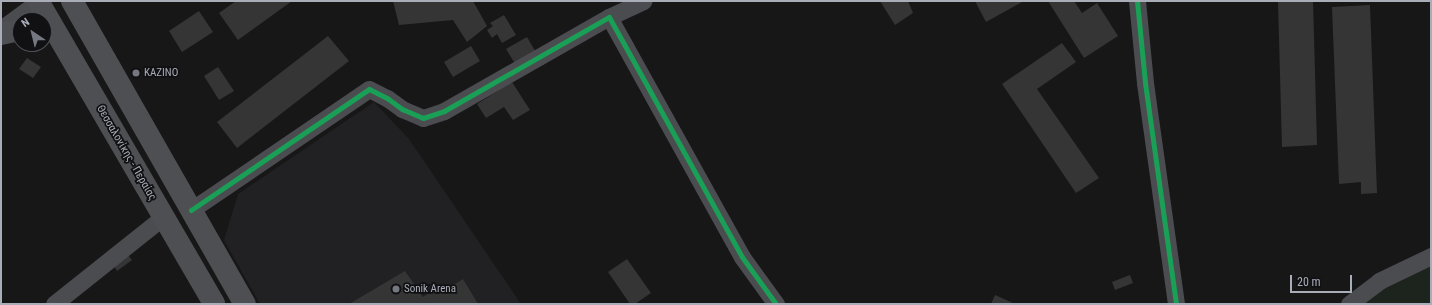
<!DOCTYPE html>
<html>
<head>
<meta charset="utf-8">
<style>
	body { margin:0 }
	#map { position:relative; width:1432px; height:305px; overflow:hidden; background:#171717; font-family:"Roboto Condensed",sans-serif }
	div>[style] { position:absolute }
	.built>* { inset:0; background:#212123 }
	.green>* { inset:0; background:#1d241e }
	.building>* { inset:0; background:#353536 }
	.street>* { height:17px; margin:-8.5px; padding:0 8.5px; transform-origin:8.5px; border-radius:8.5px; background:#4b4c50 }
	.primary>* { height:22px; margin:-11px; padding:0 11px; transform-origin:11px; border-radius:11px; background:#4d4f52 }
	.cycleway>* { height:5px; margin:-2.5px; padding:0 2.5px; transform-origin:2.5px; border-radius:2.5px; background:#1a9f57 }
	.dots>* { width:11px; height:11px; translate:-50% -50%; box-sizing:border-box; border:2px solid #111113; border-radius:50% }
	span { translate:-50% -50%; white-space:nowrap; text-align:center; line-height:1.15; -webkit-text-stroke:3.5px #111113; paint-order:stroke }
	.poi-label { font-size:11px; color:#a8adb8 }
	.left { translate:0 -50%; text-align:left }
	.street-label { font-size:11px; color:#a8adb8 }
	.frame { position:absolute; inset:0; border:2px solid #a8adb8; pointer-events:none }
	.north { position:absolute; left:12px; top:12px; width:40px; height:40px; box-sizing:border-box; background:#111113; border:1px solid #4d4f55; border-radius:50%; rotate:325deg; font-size:11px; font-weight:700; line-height:16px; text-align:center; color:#a8adb8 }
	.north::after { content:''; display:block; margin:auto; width:14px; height:18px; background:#757880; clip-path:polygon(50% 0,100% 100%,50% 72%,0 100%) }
	.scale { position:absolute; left:1290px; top:275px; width:62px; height:18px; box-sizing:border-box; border:2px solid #a8adb8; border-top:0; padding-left:5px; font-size:12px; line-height:14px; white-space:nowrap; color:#a8adb8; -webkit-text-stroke:3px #111113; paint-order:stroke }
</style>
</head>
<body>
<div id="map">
	<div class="built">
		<div style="clip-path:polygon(374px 102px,409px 139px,521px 304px,260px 304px,224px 240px,238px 194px)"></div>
	</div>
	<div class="green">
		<div style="clip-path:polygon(1431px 261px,1431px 304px,1360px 304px,1379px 287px)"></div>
	</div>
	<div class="building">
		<div style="clip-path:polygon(236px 1px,292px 1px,238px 40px,219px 13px)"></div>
		<div style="clip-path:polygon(393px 1px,473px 1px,487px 26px,467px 42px,453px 20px,399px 25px)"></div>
		<div style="clip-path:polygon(880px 1px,908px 1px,913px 13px,895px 25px)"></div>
		<div style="clip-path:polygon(975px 1px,1024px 1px,986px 22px)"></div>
		<div style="clip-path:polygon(1048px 1px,1074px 1px,1082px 13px,1097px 3px,1118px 36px,1084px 58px)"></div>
		<div style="clip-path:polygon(1278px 1px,1313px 1px,1317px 145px,1282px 147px)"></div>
		<div style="clip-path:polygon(1370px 5px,1377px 193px,1361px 194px,1361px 182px,1339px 184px,1332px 7px)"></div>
		<div style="clip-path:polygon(199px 11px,213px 32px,182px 52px,169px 31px)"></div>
		<div style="clip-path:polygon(504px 15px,516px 35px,502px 43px,497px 34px,492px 38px,487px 30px,493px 26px,490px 23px)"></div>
		<div style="clip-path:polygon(328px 36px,349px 61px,237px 148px,217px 122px)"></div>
		<div style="clip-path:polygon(527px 37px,537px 54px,517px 67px,506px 49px)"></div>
		<div style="clip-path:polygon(1062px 43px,1076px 62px,1037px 89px,1099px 178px,1076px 193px,1002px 84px)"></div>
		<div style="clip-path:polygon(471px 46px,480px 61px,453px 77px,444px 62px)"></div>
		<div style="clip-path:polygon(27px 58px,41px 67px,33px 78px,19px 69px)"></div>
		<div style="clip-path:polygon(218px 67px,234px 91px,219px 100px,204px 76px)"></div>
		<div style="clip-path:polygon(512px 82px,530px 110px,513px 120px,504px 107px,486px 118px,477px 104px)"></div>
		<div style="clip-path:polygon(125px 251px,132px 260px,117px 271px,111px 261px)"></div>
		<div style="clip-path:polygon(627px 259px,651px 293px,635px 304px,630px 304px,608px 272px)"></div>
		<div style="clip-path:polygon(405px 271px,423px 297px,439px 287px,442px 292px,463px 279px,478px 304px,349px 304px)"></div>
		<div style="clip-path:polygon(1130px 275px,1133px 283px,1115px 290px,1112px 282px)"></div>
		<div style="clip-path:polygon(995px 295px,1015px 304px,991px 304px)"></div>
	</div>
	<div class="street">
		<div style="left:1137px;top:1px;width:82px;rotate:84.4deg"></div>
		<div style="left:1145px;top:83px;width:223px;rotate:82deg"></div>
		<div style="left:609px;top:17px;width:38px;rotate:-25deg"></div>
		<div style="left:1px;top:29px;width:47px;rotate:-36.4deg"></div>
		<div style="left:191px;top:210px;width:215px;rotate:-34.2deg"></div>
		<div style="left:369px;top:89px;width:20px;rotate:27deg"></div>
		<div style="left:387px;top:98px;width:19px;rotate:36deg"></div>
		<div style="left:402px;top:109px;width:23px;rotate:23deg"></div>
		<div style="left:423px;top:118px;width:22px;rotate:-18deg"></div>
		<div style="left:444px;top:111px;width:190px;rotate:-29.7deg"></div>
		<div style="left:609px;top:17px;width:274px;rotate:61deg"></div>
		<div style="left:742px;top:257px;width:58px;rotate:54.1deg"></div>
		<div style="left:54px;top:304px;width:139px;rotate:-38.6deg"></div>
		<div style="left:1349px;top:304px;width:38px;rotate:-37deg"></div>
		<div style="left:1379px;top:281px;width:58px;rotate:-25.7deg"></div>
	</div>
	<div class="primary">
		<div style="left:38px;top:1px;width:350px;rotate:59.8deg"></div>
		<div style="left:72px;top:1px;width:349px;rotate:60.3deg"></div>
		<div style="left:1px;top:34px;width:19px;rotate:-12deg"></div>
	</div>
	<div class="cycleway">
		<div style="left:1137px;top:1px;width:82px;rotate:84.4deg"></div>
		<div style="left:1145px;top:83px;width:223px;rotate:82deg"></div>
		<div style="left:191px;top:210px;width:215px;rotate:-34.2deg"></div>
		<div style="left:369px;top:89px;width:20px;rotate:27deg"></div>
		<div style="left:387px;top:98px;width:19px;rotate:36deg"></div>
		<div style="left:402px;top:109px;width:23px;rotate:23deg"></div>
		<div style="left:423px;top:118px;width:22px;rotate:-18deg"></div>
		<div style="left:444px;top:111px;width:190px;rotate:-29.7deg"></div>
		<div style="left:609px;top:17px;width:274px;rotate:61deg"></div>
		<div style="left:742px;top:257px;width:58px;rotate:54.1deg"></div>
	</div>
	<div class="dots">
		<div style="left:136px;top:73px;background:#757880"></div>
		<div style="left:396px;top:289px;background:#757880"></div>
	</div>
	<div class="poi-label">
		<span class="left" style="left:144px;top:73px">ΚΑΖΙΝΟ</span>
		<span class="left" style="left:404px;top:289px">Sonik Arena</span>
	</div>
	<div class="street-label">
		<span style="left:126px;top:153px;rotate:60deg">Θεσσαλονίκης - Περαίας</span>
	</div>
	<div class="frame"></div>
	<div class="north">N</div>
	<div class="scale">20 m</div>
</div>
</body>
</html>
